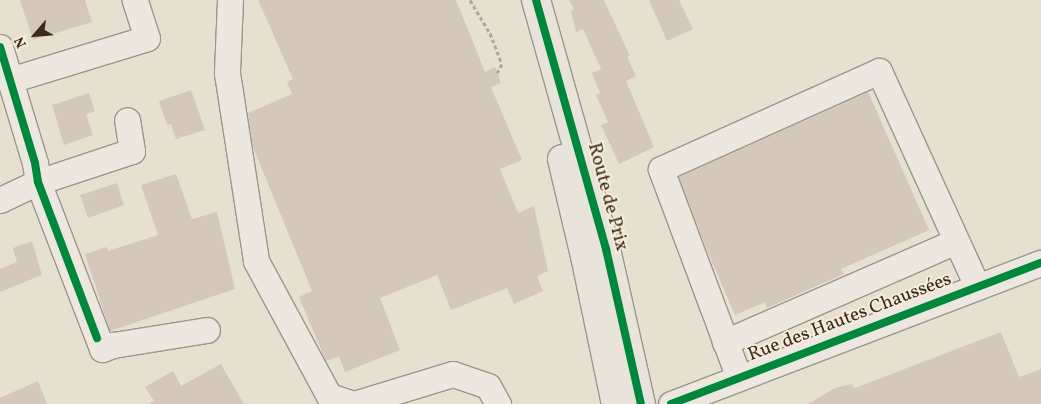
<!DOCTYPE html>
<html>
<head>
<meta charset="utf-8">
<style>
	body { margin:0 }
	#map { position:relative; width:1041px; height:404px; overflow:hidden; background:#e6e0d0; font-family:Vollkorn,serif }
	div>[style] { position:absolute }
	.building>* { inset:0; background:#d4c8bc }
	.path>* { height:3px; margin-top:-1.5px; transform-origin:0; background:repeating-linear-gradient(90deg,#aca8a0 0 4px,transparent 0 6.5px) }
	.roads { filter:drop-shadow(1px 0 #9c958b) drop-shadow(-1px 0 #9c958b) drop-shadow(0 1px #9c958b) drop-shadow(0 -1px #9c958b) }
	.minor>* { height:25px; margin:-12.5px; padding:0 12.5px; transform-origin:12.5px; border-radius:12.5px; background:#ece8e0 }
	.major>* { height:28px; margin:-14px; padding:0 14px; transform-origin:14px; border-radius:14px; background:#e9e4db }
	.cycleway>* { height:8px; margin:-4px; padding:0 4px; transform-origin:4px; border-radius:4px; background:#00873e }
	span { translate:-50% -50%; white-space:nowrap; text-align:center; line-height:1.15; -webkit-text-stroke:4px #f5eddb; paint-order:stroke }
	.street-label { font-size:19px; color:#3f291b }
	.north { position:absolute; left:10px; top:10px; width:50px; height:50px; -webkit-text-stroke:4px #f5eddb; paint-order:stroke; rotate:243deg; font-size:14px; font-weight:700; line-height:20px; text-align:center; color:#3f291b }
	.north::after { content:''; display:block; margin:auto; width:18px; height:22px; background:#3f291b; clip-path:polygon(50% 0,100% 100%,50% 72%,0 100%) }
</style>
</head>
<body>
<div id="map">
	<div class="building">
		<div style="clip-path:polygon(20px 0,85px 0,92px 22px,33px 40px)"></div>
		<div style="clip-path:polygon(258px 0,456px 0,485px 72px,495px 67px,501px 83px,491px 87px,522px 160px,500px 169px,518px 213px,534px 206px,548px 271px,537px 276px,543px 291px,514px 304px,507px 288px,451px 310px,437px 275px,380px 298px,400px 350px,345px 372px,339px 356px,326px 361px,299px 297px,312px 291px,253px 147px,248px 113px,292px 94px,287px 82px,293px 79px)"></div>
		<div style="clip-path:polygon(569px 0,604px 0,630px 56px,627px 57px,636px 76px,626px 81px,654px 147px,619px 164px,601px 125px,608px 122px,596px 95px,600px 93px,592px 73px,601px 69px,583px 29px,576px 32px,571px 11px,574px 9px)"></div>
		<div style="clip-path:polygon(649px 0,679px 0,693px 29px,667px 41px)"></div>
		<div style="clip-path:polygon(191px 90px,205px 130px,176px 139px,171px 124px,167px 125px,159px 101px)"></div>
		<div style="clip-path:polygon(868px 92px,929px 230px,841px 269px,844px 274px,767px 308px,765px 302px,735px 315px,706px 248px,679px 177px)"></div>
		<div style="clip-path:polygon(89px 93px,95px 111px,86px 114px,93px 135px,64px 145px,52px 105px)"></div>
		<div style="clip-path:polygon(176px 174px,192px 219px,217px 212px,235px 289px,110px 331px,85px 254px,107px 247px,108px 251px,158px 235px,141px 185px)"></div>
		<div style="clip-path:polygon(117px 183px,124px 205px,88px 218px,80px 195px)"></div>
		<div style="clip-path:polygon(32px 241px,42px 275px,0 292px,0 269px,17px 262px,13px 248px)"></div>
		<div style="clip-path:polygon(1001px 332px,1019px 377px,1041px 369px,1041px 404px,808px 404px,835px 388px,851px 384px,855px 388px)"></div>
		<div style="clip-path:polygon(221px 364px,244px 404px,149px 404px,154px 401px,145px 387px,173px 371px,181px 386px)"></div>
		<div style="clip-path:polygon(38px 381px,47px 404px,0 404px,0 398px)"></div>
	</div>
	<div class="path">
		<div style="left:470px;top:0;width:39px;rotate:59deg"></div>
		<div style="left:490px;top:33px;width:33px;rotate:69deg"></div>
		<div style="left:502px;top:64px;width:10px;rotate:119deg"></div>
	</div>
	<div class="roads">
		<div class="minor">
			<div style="left:230px;top:0;width:73px;rotate:92.4deg"></div>
			<div style="left:227px;top:73px;width:190px;rotate:81.2deg"></div>
			<div style="left:256px;top:261px;width:153px;rotate:61.6deg"></div>
			<div style="left:329px;top:396px;width:26px;rotate:18deg"></div>
			<div style="left:354px;top:404px;width:103px;rotate:-16.9deg"></div>
			<div style="left:453px;top:374px;width:37px;rotate:19deg"></div>
			<div style="left:488px;top:386px;width:21px;rotate:61deg"></div>
			<div style="left:0;top:47px;width:121px;rotate:73.2deg"></div>
			<div style="left:35px;top:163px;width:19px;rotate:81deg"></div>
			<div style="left:38px;top:182px;width:179px;rotate:69deg"></div>
			<div style="left:102px;top:349px;width:12px;rotate:-20deg"></div>
			<div style="left:113px;top:345px;width:95px;rotate:-9.1deg"></div>
			<div style="left:10px;top:80px;width:143px;rotate:-17deg"></div>
			<div style="left:147px;top:38px;width:40px;rotate:-108deg"></div>
			<div style="left:0;top:200px;width:42px;rotate:-25.3deg"></div>
			<div style="left:38px;top:182px;width:99px;rotate:-18.3deg"></div>
			<div style="left:132px;top:151px;width:31px;rotate:-99deg"></div>
			<div style="left:725px;top:342px;width:252px;rotate:-23.6deg"></div>
			<div style="left:739px;top:378px;width:223px;rotate:-110.5deg"></div>
			<div style="left:661px;top:169px;width:239px;rotate:-24.2deg"></div>
			<div style="left:879px;top:71px;width:236px;rotate:65.5deg"></div>
			<div style="left:671px;top:404px;width:396px;rotate:-20.9deg"></div>
		</div>
		<div class="major">
			<div style="left:536px;top:0;width:259px;rotate:74.3deg"></div>
			<div style="left:606px;top:249px;width:159px;rotate:77.3deg"></div>
			<div style="left:562px;top:159px;width:100px;rotate:76.7deg"></div>
			<div style="left:585px;top:256px;width:151px;rotate:78.2deg"></div>
		</div>
	</div>
	<div class="cycleway">
		<div style="left:536px;top:0;width:259px;rotate:74.3deg"></div>
		<div style="left:606px;top:249px;width:159px;rotate:77.3deg"></div>
		<div style="left:0;top:47px;width:121px;rotate:73.2deg"></div>
		<div style="left:35px;top:163px;width:19px;rotate:81deg"></div>
		<div style="left:38px;top:182px;width:167px;rotate:69.3deg"></div>
		<div style="left:671px;top:404px;width:396px;rotate:-20.9deg"></div>
	</div>
	<div class="street-label">
		<span style="left:607px;top:197px;rotate:75deg">Route de Prix</span>
		<span style="left:850px;top:318px;rotate:-21deg">Rue des Hautes Chaussées</span>
	</div>
	<div class="north">N</div>
</div>
</body>
</html>
